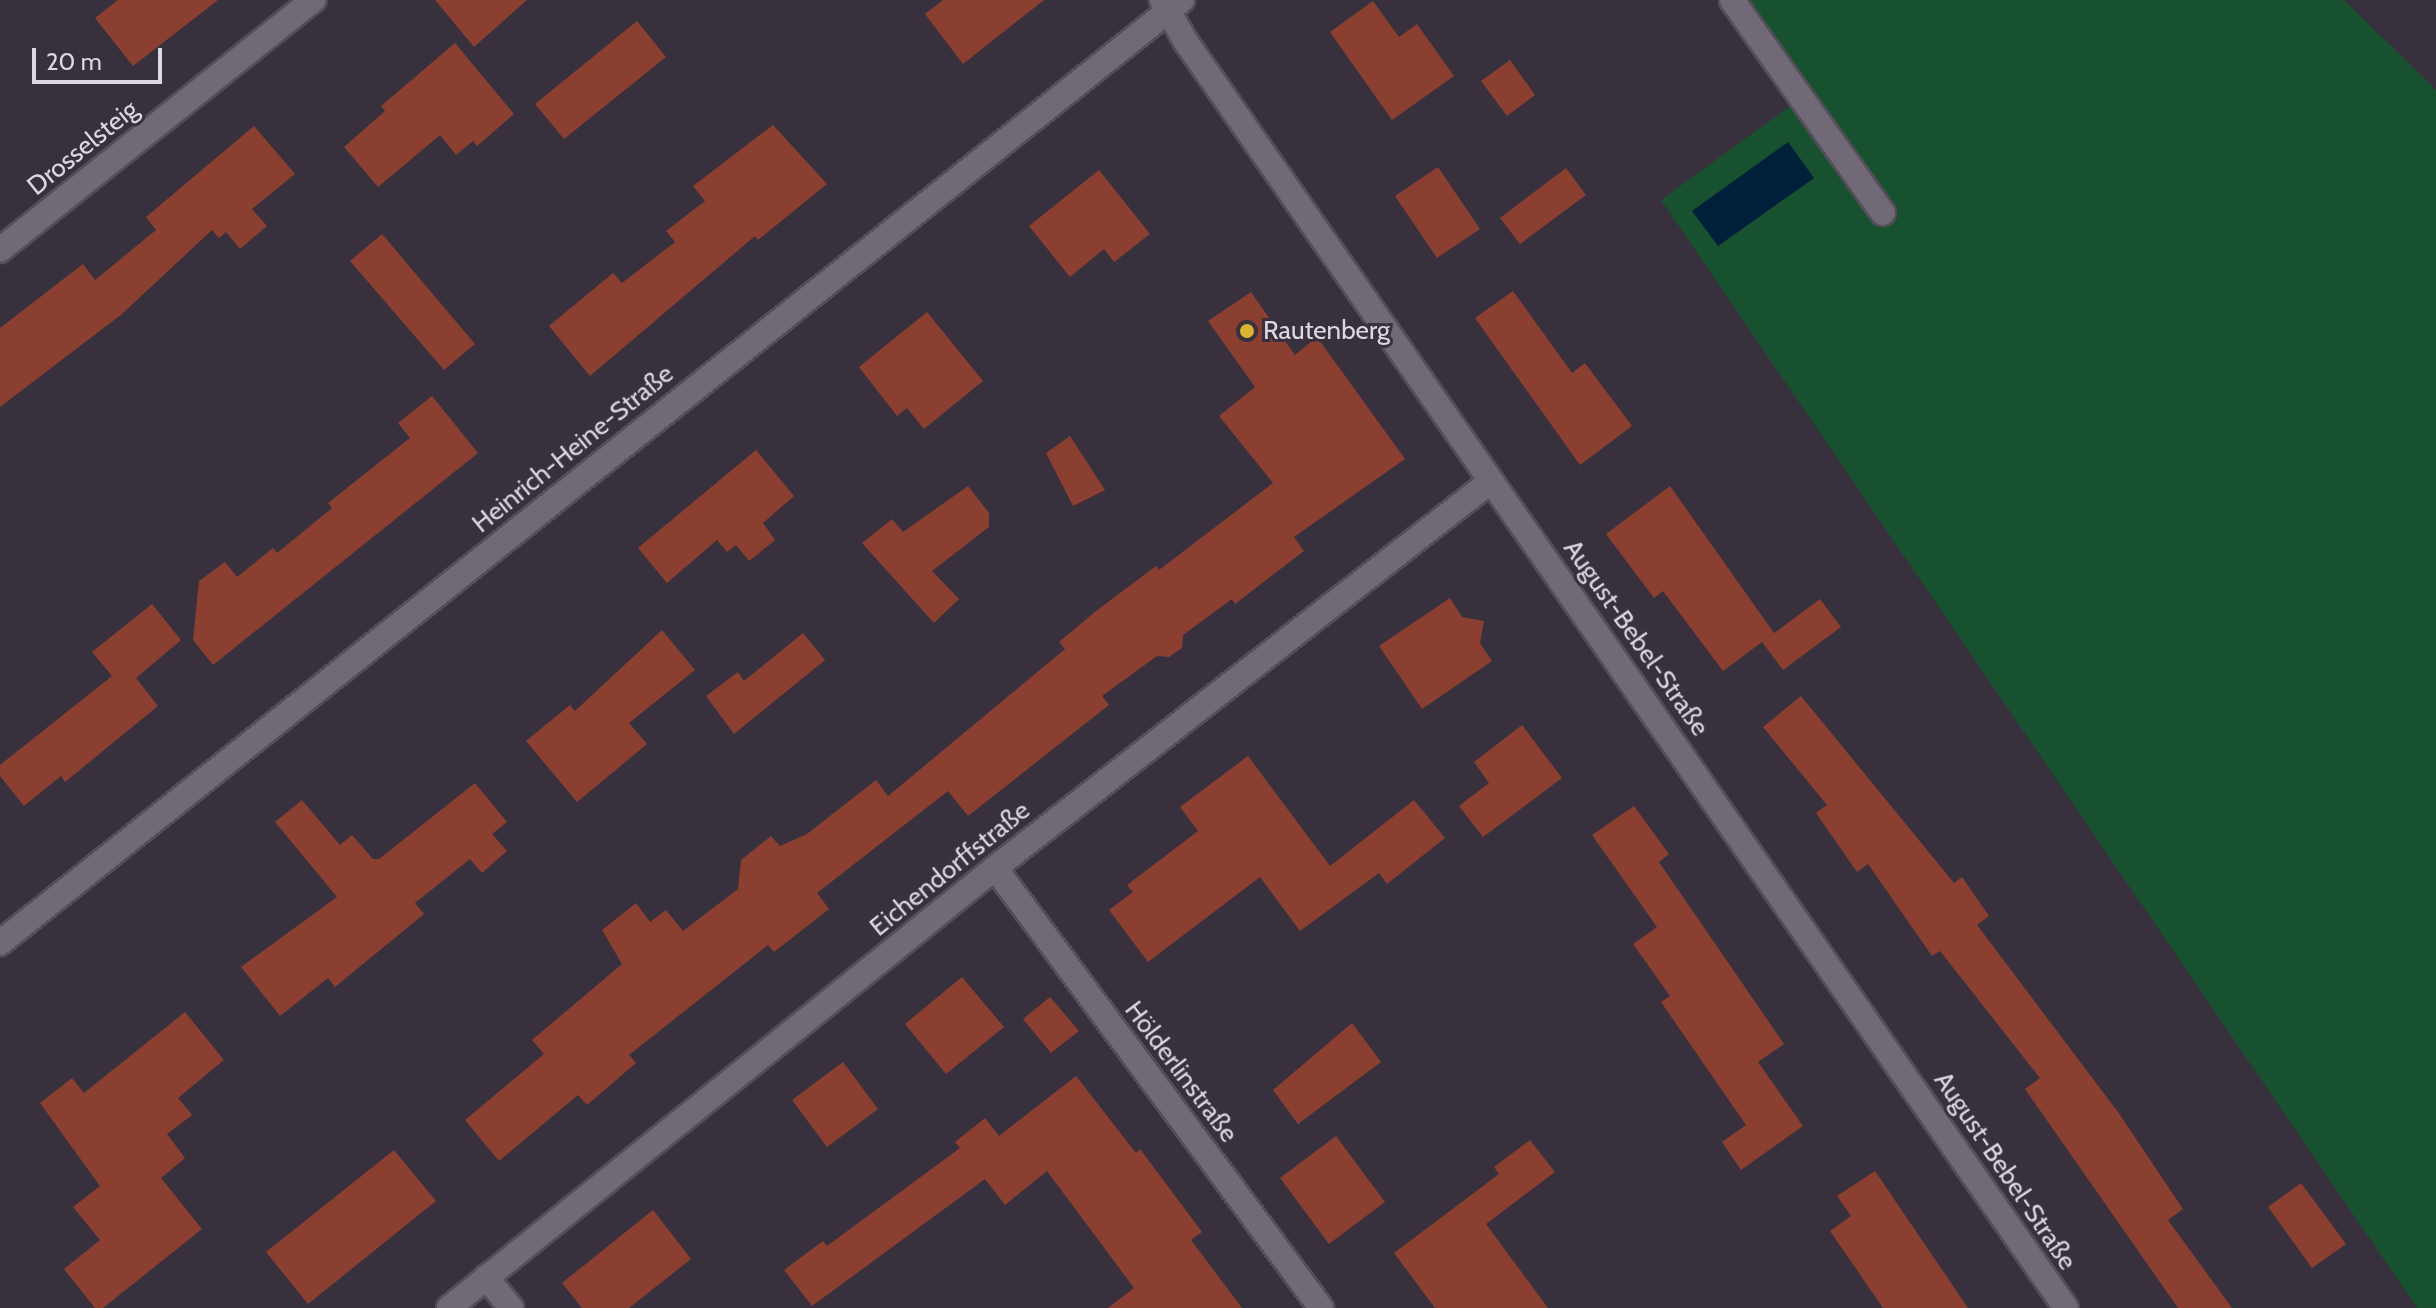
<!DOCTYPE html>
<html>
<head>
<meta charset="utf-8">
<style>
	body { margin:0 }
	#map { position:relative; width:2436px; height:1308px; overflow:hidden; background:#38313d; font-family:Cabin,sans-serif }
	div>[style] { position:absolute }
	.green>* { inset:0; background:#17512f }
	.water>* { inset:0; background:#001f3a }
	.building>* { inset:0; background:#8b3f31 }
	.roads { filter:drop-shadow(2px 0 #544e59) drop-shadow(-2px 0 #544e59) drop-shadow(0 2px #544e59) drop-shadow(0 -2px #544e59) }
	.minor>* { height:24px; margin:-12px; padding:0 12px; transform-origin:12px; border-radius:12px; background:#716976 }
	.dots>* { width:22px; height:22px; translate:-50% -50%; box-sizing:border-box; border:4px solid #38313d; border-radius:50% }
	span { translate:-50% -50%; white-space:nowrap; text-align:center; line-height:1.15; -webkit-text-stroke:6px #38313d; paint-order:stroke }
	.street-label { font-size:26px; color:#ddd8e0 }
	.poi-label { font-size:26px; color:#ddd8e0 }
	.left { translate:0 -50%; text-align:left }
	.scale { position:absolute; left:32px; top:48px; width:130px; height:36px; box-sizing:border-box; border:4px solid #ddd8e0; border-top:0; padding-left:10px; font-size:24px; line-height:28px; white-space:nowrap; color:#ddd8e0; -webkit-text-stroke:6px #38313d; paint-order:stroke }
</style>
</head>
<body>
<div id="map">
	<div class="green">
		<div style="clip-path:polygon(1749px 0,2344px 0,2436px 90px,2436px 1308px,2417px 1308px,1661px 200px,1811px 91px)"></div>
	</div>
	<div class="water">
		<div style="clip-path:polygon(1788px 142px,1814px 178px,1718px 246px,1692px 211px)"></div>
	</div>
	<div class="building">
		<div style="clip-path:polygon(118px 0,218px 0,133px 66px,95px 18px)"></div>
		<div style="clip-path:polygon(435px 0,527px 0,474px 47px)"></div>
		<div style="clip-path:polygon(943px 0,1044px 0,963px 64px,925px 14px)"></div>
		<div style="clip-path:polygon(1373px 1px,1399px 37px,1417px 24px,1454px 76px,1392px 120px,1330px 32px)"></div>
		<div style="clip-path:polygon(637px 21px,666px 57px,564px 139px,535px 104px)"></div>
		<div style="clip-path:polygon(455px 43px,514px 114px,477px 146px,473px 141px,456px 155px,440px 135px,378px 187px,344px 147px,385px 111px,381px 106px)"></div>
		<div style="clip-path:polygon(1510px 60px,1535px 95px,1507px 116px,1481px 81px)"></div>
		<div style="clip-path:polygon(773px 125px,827px 184px,758px 240px,755px 236px,590px 376px,549px 326px,613px 273px,622px 283px,675px 242px,666px 231px,705px 201px,693px 186px)"></div>
		<div style="clip-path:polygon(254px 126px,295px 174px,252px 209px,267px 226px,240px 249px,226px 232px,219px 238px,212px 230px,122px 314px,0 407px,0 328px,83px 264px,95px 280px,156px 230px,146px 217px)"></div>
		<div style="clip-path:polygon(1438px 167px,1480px 229px,1437px 258px,1395px 196px)"></div>
		<div style="clip-path:polygon(1566px 168px,1586px 195px,1520px 244px,1500px 218px)"></div>
		<div style="clip-path:polygon(1099px 170px,1150px 234px,1114px 262px,1104px 249px,1070px 277px,1029px 226px)"></div>
		<div style="clip-path:polygon(382px 234px,475px 344px,444px 370px,350px 261px)"></div>
		<div style="clip-path:polygon(1513px 291px,1572px 373px,1585px 363px,1632px 426px,1580px 465px,1475px 318px)"></div>
		<div style="clip-path:polygon(1251px 292px,1295px 355px,1317px 337px,1405px 459px,1294px 537px,1304px 551px,1235px 604px,1232px 599px,1183px 635px,1182px 648px,1169px 657px,1157px 656px,1102px 696px,1109px 705px,968px 816px,948px 791px,817px 893px,829px 909px,774px 952px,768px 945px,629px 1055px,636px 1063px,587px 1105px,578px 1095px,499px 1161px,465px 1120px,544px 1054px,532px 1040px,622px 964px,602px 930px,636px 903px,650px 922px,666px 910px,683px 931px,738px 889px,741px 860px,771px 836px,780px 846px,807px 834px,876px 780px,888px 796px,1065px 649px,1059px 642px,1096px 611px,1156px 566px,1159px 570px,1273px 483px,1219px 416px,1255px 387px,1208px 321px)"></div>
		<div style="clip-path:polygon(927px 312px,983px 381px,924px 429px,907px 408px,897px 416px,859px 367px)"></div>
		<div style="clip-path:polygon(432px 396px,478px 453px,213px 665px,193px 640px,199px 581px,225px 562px,237px 577px,273px 548px,277px 553px,332px 508px,328px 503px,410px 438px,398px 423px)"></div>
		<div style="clip-path:polygon(1070px 436px,1105px 490px,1073px 506px,1046px 453px)"></div>
		<div style="clip-path:polygon(756px 450px,794px 496px,763px 523px,775px 540px,749px 561px,736px 545px,727px 552px,717px 540px,667px 583px,638px 548px)"></div>
		<div style="clip-path:polygon(968px 486px,989px 513px,989px 527px,932px 571px,959px 599px,934px 623px,862px 543px,892px 519px,903px 532px)"></div>
		<div style="clip-path:polygon(1670px 486px,1774px 633px,1723px 671px,1663px 591px,1654px 598px,1606px 534px)"></div>
		<div style="clip-path:polygon(1450px 598px,1462px 617px,1484px 621px,1480px 643px,1492px 661px,1422px 709px,1379px 646px)"></div>
		<div style="clip-path:polygon(1820px 599px,1841px 627px,1783px 670px,1762px 642px)"></div>
		<div style="clip-path:polygon(152px 604px,181px 640px,136px 678px,158px 706px,65px 782px,61px 776px,24px 806px,0 776px,0 765px,112px 676px,92px 652px)"></div>
		<div style="clip-path:polygon(662px 630px,695px 670px,629px 723px,647px 744px,577px 802px,526px 741px,570px 705px,575px 711px)"></div>
		<div style="clip-path:polygon(803px 633px,825px 660px,734px 734px,706px 696px,738px 672px,744px 681px)"></div>
		<div style="clip-path:polygon(1801px 696px,1954px 883px,1962px 877px,1989px 916px,1977px 925px,2118px 1112px,2183px 1209px,2168px 1220px,2232px 1308px,2178px 1308px,2025px 1089px,2040px 1078px,1940px 951px,1932px 956px,1868px 864px,1857px 872px,1816px 813px,1827px 805px,1763px 727px)"></div>
		<div style="clip-path:polygon(1522px 725px,1562px 778px,1483px 837px,1459px 806px,1489px 783px,1474px 762px)"></div>
		<div style="clip-path:polygon(1248px 756px,1330px 866px,1414px 800px,1445px 838px,1387px 884px,1379px 873px,1300px 931px,1260px 877px,1148px 962px,1109px 910px,1133px 892px,1127px 885px,1198px 831px,1180px 807px)"></div>
		<div style="clip-path:polygon(475px 783px,507px 822px,492px 834px,507px 851px,482px 873px,470px 859px,415px 903px,424px 914px,335px 987px,328px 978px,280px 1016px,241px 967px,337px 897px,275px 822px,302px 800px,340px 845px,352px 835px,373px 859px,379px 859px)"></div>
		<div style="clip-path:polygon(1634px 806px,1669px 854px,1659px 862px,1784px 1044px,1758px 1062px,1803px 1126px,1741px 1170px,1722px 1142px,1746px 1125px,1661px 1002px,1670px 996px,1633px 944px,1657px 927px,1592px 835px)"></div>
		<div style="clip-path:polygon(962px 977px,1004px 1027px,946px 1074px,905px 1024px)"></div>
		<div style="clip-path:polygon(1050px 997px,1079px 1031px,1051px 1053px,1023px 1019px)"></div>
		<div style="clip-path:polygon(185px 1012px,224px 1060px,178px 1098px,192px 1115px,167px 1134px,185px 1158px,161px 1178px,202px 1229px,103px 1308px,95px 1308px,64px 1269px,100px 1240px,73px 1207px,100px 1186px,40px 1103px,72px 1078px,84px 1093px)"></div>
		<div style="clip-path:polygon(1352px 1023px,1381px 1062px,1298px 1124px,1273px 1090px)"></div>
		<div style="clip-path:polygon(843px 1062px,878px 1109px,827px 1147px,792px 1100px)"></div>
		<div style="clip-path:polygon(1076px 1076px,1136px 1153px,1140px 1149px,1202px 1232px,1191px 1240px,1242px 1308px,1108px 1308px,1134px 1288px,1047px 1171px,1005px 1205px,985px 1179px,812px 1306px,784px 1270px,823px 1241px,827px 1246px,960px 1148px,955px 1142px,985px 1118px,999px 1136px)"></div>
		<div style="clip-path:polygon(1336px 1136px,1385px 1202px,1329px 1244px,1280px 1178px)"></div>
		<div style="clip-path:polygon(1530px 1140px,1555px 1172px,1486px 1224px,1548px 1308px,1435px 1308px,1394px 1253px,1499px 1174px,1494px 1167px)"></div>
		<div style="clip-path:polygon(394px 1150px,436px 1201px,308px 1304px,266px 1252px)"></div>
		<div style="clip-path:polygon(1875px 1171px,1968px 1308px,1883px 1308px,1830px 1231px,1851px 1216px,1837px 1196px)"></div>
		<div style="clip-path:polygon(2301px 1183px,2346px 1244px,2312px 1268px,2268px 1207px)"></div>
		<div style="clip-path:polygon(653px 1210px,691px 1259px,629px 1308px,582px 1308px,562px 1283px)"></div>
	</div>
	<div class="roads">
		<div class="minor">
			<div style="left:1162px;top:0;width:48px;rotate:60.3deg"></div>
			<div style="left:1186px;top:42px;width:1542px;rotate:55.2deg"></div>
			<div style="left:1732px;top:0;width:261px;rotate:54.7deg"></div>
			<div style="left:0;top:250px;width:401px;rotate:-38.6deg"></div>
			<div style="left:995px;top:868px;width:548px;rotate:53.46deg"></div>
			<div style="left:0;top:943px;width:1512px;rotate:-38.58deg"></div>
			<div style="left:486px;top:1277px;width:40px;rotate:51deg"></div>
			<div style="left:449px;top:1308px;width:701px;rotate:-38.86deg"></div>
			<div style="left:995px;top:868px;width:629px;rotate:-37.96deg"></div>
		</div>
	</div>
	<div class="dots">
		<div style="left:1247px;top:331px;background:#dab333"></div>
	</div>
	<div class="street-label">
		<span style="left:83px;top:148px;rotate:-39deg">Drosselsteig</span>
		<span style="left:573px;top:449px;rotate:-39deg">Heinrich-Heine-Straße</span>
		<span style="left:1636px;top:638px;rotate:55deg">August-Bebel-Straße</span>
		<span style="left:950px;top:869px;rotate:-39deg">Eichendorffstraße</span>
		<span style="left:1181px;top:1072px;rotate:53deg">Hölderlinstraße</span>
		<span style="left:2005px;top:1171px;rotate:56deg">August-Bebel-Straße</span>
	</div>
	<div class="poi-label">
		<span class="left" style="left:1263px;top:331px">Rautenberg</span>
	</div>
	<div class="scale">20 m</div>
</div>
</body>
</html>
